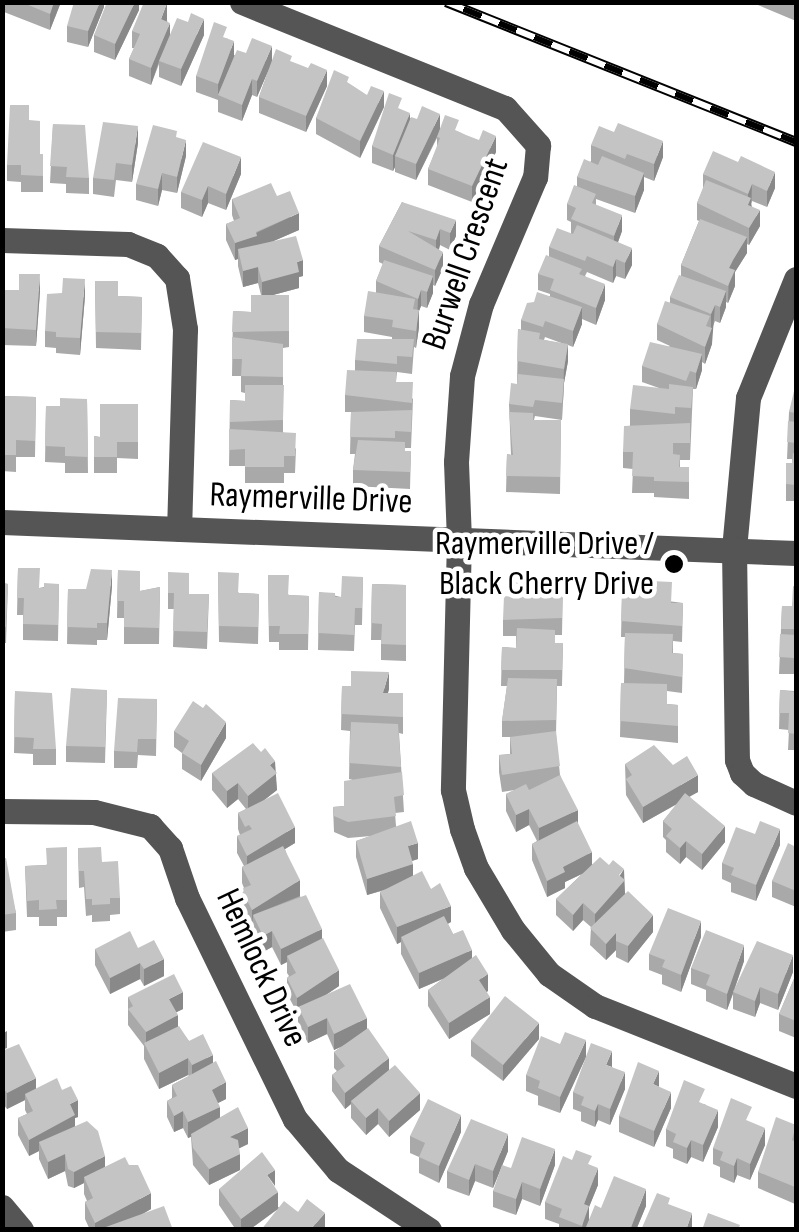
<!DOCTYPE html>
<html>
<head>
<meta charset="utf-8">
<style>
	body { margin:0 }
	#map { position:relative; width:799px; height:1232px; overflow:hidden; background:#fff; font-family:"Sofia Sans Condensed",sans-serif }
	div>[style] { position:absolute }
	.minor>* { height:25px; margin:-12.5px; padding:0 12.5px; transform-origin:12.5px; border-radius:12.5px; background:#555 }
	.rail>* { height:10px; margin-top:-5px; transform-origin:0; background:repeating-linear-gradient(90deg,#fff 0 19px,#000 0 38px); box-sizing:border-box; border-block:2px solid #000 }
	.wall>* { inset:0; background:#a9a9a9 }
	.shaded-wall>* { inset:0; background:#898989 }
	.building>* { inset:0; background:#c4c4c4 }
	.dots>* { width:28px; height:28px; translate:-50% -50%; box-sizing:border-box; border:5px solid #fff; border-radius:50% }
	span { translate:-50% -50%; white-space:nowrap; text-align:center; line-height:1.15; -webkit-text-stroke:9px #fff; paint-order:stroke }
	.street-label { font-size:35px; color:#000 }
	.poi-label { font-size:35px; color:#000 }
	.right { translate:-100% -50%; text-align:right }
	.frame { position:absolute; inset:0; border:5px solid #000; pointer-events:none }
</style>
</head>
<body>
<div id="map">
	<div class="minor">
		<div style="left:242px;top:2px;width:284px;rotate:22deg"></div>
		<div style="left:505px;top:108px;width:50px;rotate:48.3deg"></div>
		<div style="left:538px;top:145px;width:32px;rotate:95deg"></div>
		<div style="left:535px;top:177px;width:138px;rotate:113deg"></div>
		<div style="left:481px;top:304px;width:74px;rotate:104.8deg"></div>
		<div style="left:462px;top:376px;width:86px;rotate:94deg"></div>
		<div style="left:456px;top:462px;width:77px;rotate:87.8deg"></div>
		<div style="left:459px;top:539px;width:251px;rotate:91.4deg"></div>
		<div style="left:453px;top:790px;width:40px;rotate:77deg"></div>
		<div style="left:462px;top:829px;width:41px;rotate:70.3deg"></div>
		<div style="left:476px;top:868px;width:72px;rotate:59.2deg"></div>
		<div style="left:513px;top:930px;width:57px;rotate:50.7deg"></div>
		<div style="left:549px;top:974px;width:56px;rotate:34.8deg"></div>
		<div style="left:595px;top:1006px;width:216px;rotate:21.7deg"></div>
		<div style="left:2px;top:240px;width:126px;rotate:1.8deg"></div>
		<div style="left:128px;top:244px;width:31px;rotate:22deg"></div>
		<div style="left:157px;top:256px;width:30px;rotate:48deg"></div>
		<div style="left:177px;top:278px;width:52px;rotate:81.1deg"></div>
		<div style="left:185px;top:329px;width:200px;rotate:91.7deg"></div>
		<div style="left:796px;top:279px;width:128px;rotate:112deg"></div>
		<div style="left:748px;top:398px;width:151px;rotate:95.3deg"></div>
		<div style="left:734px;top:548px;width:212px;rotate:89.2deg"></div>
		<div style="left:737px;top:760px;width:14px;rotate:69deg"></div>
		<div style="left:742px;top:773px;width:16px;rotate:43deg"></div>
		<div style="left:754px;top:784px;width:46px;rotate:24.3deg"></div>
		<div style="left:2px;top:522px;width:795px;rotate:2.24deg"></div>
		<div style="left:2px;top:811px;width:92px;rotate:0.6deg"></div>
		<div style="left:94px;top:812px;width:58px;rotate:14deg"></div>
		<div style="left:150px;top:826px;width:30px;rotate:48deg"></div>
		<div style="left:170px;top:848px;width:53px;rotate:71.2deg"></div>
		<div style="left:187px;top:898px;width:246px;rotate:64deg"></div>
		<div style="left:295px;top:1119px;width:67px;rotate:49.9deg"></div>
		<div style="left:338px;top:1170px;width:109px;rotate:33.4deg"></div>
		<div style="left:2px;top:1207px;width:30px;rotate:50deg"></div>
	</div>
	<div class="rail">
		<div style="left:446px;top:2px;width:377px;rotate:21.8deg"></div>
	</div>
	<div class="wall">
		<div style="clip-path:polygon(4px 2px,61px 2px,50px 30px,4px 12px)"></div>
		<div style="clip-path:polygon(104px 2px,104px 7px,88px 47px,67px 42px,67px 26px)"></div>
		<div style="clip-path:polygon(139px 2px,139px 10px,115px 60px,94px 52px,94px 35px)"></div>
		<div style="clip-path:polygon(751px 2px,796px 2px,796px 21px)"></div>
		<div style="clip-path:polygon(167px 20px,170px 35px,204px 35px,181px 86px,159px 77px,159px 64px,151px 85px,129px 76px,129px 59px,134px 48px,132px 48px,132px 31px)"></div>
		<div style="clip-path:polygon(227px 38px,234px 55px,272px 62px,292px 62px,327px 86px,306px 132px,259px 113px,259px 97px,270px 66px,257px 97px,252px 95px,242px 121px,218px 112px,218px 100px,196px 92px,196px 76px)"></div>
		<div style="clip-path:polygon(349px 84px,384px 107px,360px 158px,316px 134px,316px 118px)"></div>
		<div style="clip-path:polygon(402px 110px,410px 118px,440px 128px,459px 132px,496px 152px,472px 202px,428px 185px,428px 169px,437px 148px,437px 138px,416px 180px,395px 172px,395px 167px,393px 171px,372px 163px,372px 146px)"></div>
		<div style="clip-path:polygon(29px 120px,40px 154px,43px 154px,43px 192px,21px 192px,21px 182px,7px 181px,7px 165px)"></div>
		<div style="clip-path:polygon(53px 124px,89px 178px,89px 194px,66px 193px,66px 184px,50px 183px)"></div>
		<div style="clip-path:polygon(138px 143px,132px 182px,116px 180px,114px 197px,93px 194px,93px 178px)"></div>
		<div style="clip-path:polygon(evenodd,591px 145px,663px 157px,654px 181px,644px 177px,644px 190px,635px 213px,596px 199px,596px 205px,622px 231px,618px 242px,632px 265px,625px 279px,616px 276px,613px 283px,587px 272px,585px 276px,605px 300px,596px 325px,582px 319px,582px 324px,573px 347px,568px 345px,568px 361px,564px 383px,562px 420px,535px 416px,534px 420px,561px 420px,560px 494px,506px 492px,507px 454px,511px 455px,509px 404px,517px 384px,518px 329px,521px 330px,521px 320px,534px 302px,550px 296px,550px 294px,538px 290px,538px 274px,549px 256px,549px 247px,571px 234px,571px 222px,567px 220px,567px 204px,577px 186px,577px 177px,591px 161px,591px 145px,545px 337px,564px 344px,544px 340px,545px 337px)"></div>
		<div style="clip-path:polygon(186px 156px,177px 193px,162px 190px,158px 206px,136px 200px,136px 184px)"></div>
		<div style="clip-path:polygon(241px 174px,226px 210px,208px 203px,202px 217px,181px 208px,181px 192px)"></div>
		<div style="clip-path:polygon(703px 174px,775px 188px,767px 207px,752px 201px,751px 204px,760px 226px,749px 245px,747px 244px,747px 253px,735px 272px,735px 286px,728px 303px,726px 302px,726px 307px,720px 323px,715px 321px,712px 329px,712px 344px,705px 364px,702px 362px,702px 370px,696px 389px,693px 389px,690px 460px,680px 460px,680px 467px,689px 467px,689px 499px,654px 497px,654px 493px,632px 493px,633px 469px,623px 468px,623px 452px,630px 425px,630px 409px,659px 388px,642px 382px,642px 366px,670px 346px,657px 340px,657px 324px,670px 302px,670px 297px,681px 276px,681px 265px,699px 221px,697px 220px,697px 203px,703px 189px)"></div>
		<div style="clip-path:polygon(277px 196px,299px 230px,274px 241px,303px 276px,299px 277px,299px 288px,273px 295px,289px 295px,289px 347px,283px 348px,283px 432px,296px 449px,295px 473px,284px 473px,284px 483px,245px 483px,245px 466px,229px 466px,230px 400px,245px 401px,245px 393px,241px 392px,241px 376px,232px 376px,233px 311px,251px 312px,261px 295px,258px 283px,243px 287px,238px 266px,238px 259px,235px 260px,226px 240px,226px 224px,234px 221px,232px 215px,232px 199px)"></div>
		<div style="clip-path:polygon(402px 202px,456px 236px,450px 250px,440px 245px,439px 250px,443px 268px,435px 286px,433px 285px,433px 293px,427px 308px,421px 306px,419px 311px,419px 327px,416px 348px,414px 347px,412px 374px,397px 372px,396px 382px,413px 399px,411px 448px,405px 448px,405px 451px,411px 451px,410px 489px,353px 486px,353px 470px,355px 454px,350px 454px,351px 412px,345px 412px,345px 395px,355px 370px,355px 360px,392px 339px,392px 337px,364px 332px,364px 316px,376px 293px,376px 281px,383px 264px,379px 262px,379px 246px)"></div>
		<div style="clip-path:polygon(95px 281px,118px 296px,142px 297px,141px 350px,96px 348px)"></div>
		<div style="clip-path:polygon(2px 290px,40px 291px,36px 346px,2px 345px)"></div>
		<div style="clip-path:polygon(85px 296px,80px 355px,56px 353px,56px 348px,45px 347px,45px 331px)"></div>
		<div style="clip-path:polygon(796px 391px,796px 501px,786px 501px,786px 463px,792px 463px,792px 459px,787px 459px,789px 412px)"></div>
		<div style="clip-path:polygon(2px 396px,36px 397px,35px 457px,16px 457px,16px 472px,2px 471px)"></div>
		<div style="clip-path:polygon(87px 399px,88px 473px,65px 473px,65px 463px,45px 462px,46px 406px,60px 406px)"></div>
		<div style="clip-path:polygon(138px 404px,138px 459px,117px 458px,117px 473px,94px 473px,94px 436px,100px 437px)"></div>
		<div style="clip-path:polygon(18px 568px,39px 588px,59px 584px,58px 641px,23px 640px,23px 615px,17px 615px)"></div>
		<div style="clip-path:polygon(118px 570px,140px 591px,160px 587px,159px 644px,124px 644px,124px 618px,117px 618px)"></div>
		<div style="clip-path:polygon(168px 572px,189px 594px,209px 594px,207px 649px,173px 647px,174px 609px,168px 609px)"></div>
		<div style="clip-path:polygon(218px 572px,239px 593px,259px 594px,258px 644px,219px 642px)"></div>
		<div style="clip-path:polygon(268px 575px,289px 595px,309px 596px,308px 650px,279px 650px,279px 642px,269px 642px)"></div>
		<div style="clip-path:polygon(363px 577px,362px 625px,355px 625px,354px 651px,318px 650px,319px 592px,341px 597px)"></div>
		<div style="clip-path:polygon(563px 578px,562px 635px,555px 635px,555px 643px,563px 643px,562px 686px,557px 686px,556px 735px,560px 775px,592px 864px,624px 879px,625px 893px,653px 932px,628px 963px,616px 957px,616px 950px,606px 960px,590px 945px,591px 927px,583px 920px,573px 931px,556px 915px,556px 899px,582px 874px,565px 882px,565px 888px,547px 897px,532px 860px,532px 844px,537px 841px,529px 825px,516px 832px,506px 811px,506px 794px,515px 790px,502px 792px,499px 772px,499px 755px,510px 754px,510px 737px,502px 737px,502px 721px,507px 686px,501px 686px,502px 647px,516px 648px,516px 636px,503px 636px,503px 620px,514px 597px)"></div>
		<div style="clip-path:polygon(2px 583px,8px 584px,6px 643px,2px 643px)"></div>
		<div style="clip-path:polygon(372px 584px,406px 585px,406px 661px,381px 660px,381px 640px,371px 640px)"></div>
		<div style="clip-path:polygon(112px 586px,107px 640px,97px 640px,97px 645px,67px 644px,68px 589px,86px 589px)"></div>
		<div style="clip-path:polygon(796px 587px,796px 750px,788px 750px,789px 730px,779px 729px,780px 690px,794px 691px,794px 674px,779px 674px,782px 606px,792px 606px)"></div>
		<div style="clip-path:polygon(622px 595px,683px 603px,682px 642px,673px 641px,673px 653px,683px 654px,682px 693px,667px 691px,667px 704px,678px 705px,678px 743px,620px 737px,621px 683px,624px 683px,625px 637px,621px 637px)"></div>
		<div style="clip-path:polygon(342px 686px,389px 689px,388px 693px,403px 693px,403px 734px,399px 733px,404px 812px,395px 813px,396px 826px,418px 859px,412px 861px,413px 876px,431px 889px,451px 922px,448px 924px,453px 934px,472px 958px,488px 991px,486px 992px,490px 1014px,449px 1039px,428px 1006px,428px 990px,443px 979px,419px 989px,401px 954px,401px 942px,397px 944px,380px 908px,380px 892px,385px 890px,367px 895px,356px 857px,356px 841px,371px 836px,348px 838px,334px 832px,333px 807px,344px 806px,353px 780px,349px 779px,350px 731px,341px 730px)"></div>
		<div style="clip-path:polygon(107px 690px,105px 763px,66px 762px,66px 746px)"></div>
		<div style="clip-path:polygon(15px 691px,56px 749px,56px 765px,33px 765px,33px 754px,14px 753px)"></div>
		<div style="clip-path:polygon(157px 699px,156px 756px,138px 755px,137px 768px,114px 768px,114px 751px)"></div>
		<div style="clip-path:polygon(174px 731px,226px 738px,201px 781px,182px 769px,182px 753px,174px 747px)"></div>
		<div style="clip-path:polygon(625px 764px,698px 792px,689px 796px,725px 842px,702px 870px,686px 857px,680px 864px,666px 852px,666px 840px,663px 837px,663px 821px,677px 804px,643px 823px,626px 795px)"></div>
		<div style="clip-path:polygon(275px 771px,277px 790px,264px 800px,295px 843px,285px 849px,300px 896px,322px 939px,339px 986px,326px 995px,367px 1029px,389px 1070px,420px 1110px,389px 1137px,378px 1124px,366px 1135px,351px 1118px,351px 1104px,345px 1109px,332px 1091px,332px 1075px,337px 1071px,334px 1068px,334px 1052px,341px 1047px,334px 1050px,327px 1034px,308px 1043px,298px 1024px,298px 1014px,287px 994px,287px 978px,289px 976px,287px 973px,287px 962px,281px 965px,272px 947px,263px 952px,253px 932px,253px 926px,241px 906px,241px 889px,244px 888px,242px 883px,242px 867px,244px 866px,237px 853px,237px 836px,240px 835px,238px 829px,238px 813px,246px 809px,238px 799px,227px 808px,212px 790px,212px 773px)"></div>
		<div style="clip-path:polygon(780px 845px,756px 901px,731px 892px,731px 883px,722px 879px,722px 863px)"></div>
		<div style="clip-path:polygon(67px 847px,67px 917px,57px 917px,57px 926px,39px 926px,39px 917px,27px 917px,25px 866px,46px 865px)"></div>
		<div style="clip-path:polygon(796px 847px,796px 907px,772px 897px,772px 881px)"></div>
		<div style="clip-path:polygon(78px 848px,102px 862px,120px 898px,120px 914px,110px 915px,110px 921px,92px 922px,92px 915px,86px 916px,84px 887px,79px 888px)"></div>
		<div style="clip-path:polygon(2px 859px,16px 913px,16px 930px,2px 932px)"></div>
		<div style="clip-path:polygon(701px 937px,681px 992px,662px 984px,662px 975px,649px 970px,649px 954px)"></div>
		<div style="clip-path:polygon(138px 948px,164px 976px,144px 986px,140px 979px,110px 994px,95px 965px,95px 949px)"></div>
		<div style="clip-path:polygon(744px 961px,735px 988px,793px 972px,778px 1010px,760px 1003px,755px 1017px,733px 1009px,733px 994px,727px 1010px,706px 1001px,706px 990px,691px 984px,691px 968px)"></div>
		<div style="clip-path:polygon(796px 974px,796px 1038px,779px 1031px,779px 1014px)"></div>
		<div style="clip-path:polygon(128px 997px,183px 1009px,176px 1012px,178px 1027px,189px 1041px,213px 1063px,226px 1099px,218px 1103px,220px 1118px,248px 1144px,239px 1148px,240px 1170px,209px 1185px,193px 1165px,191px 1137px,188px 1138px,183px 1128px,174px 1132px,167px 1117px,167px 1101px,172px 1098px,172px 1085px,189px 1076px,188px 1075px,159px 1089px,144px 1059px,144px 1046px,128px 1025px)"></div>
		<div style="clip-path:polygon(539px 1039px,503px 1081px,471px 1056px,471px 1040px)"></div>
		<div style="clip-path:polygon(2px 1051px,36px 1089px,78px 1117px,75px 1118px,75px 1126px,105px 1167px,151px 1209px,143px 1214px,173px 1230px,90px 1230px,85px 1219px,85px 1202px,87px 1201px,84px 1194px,84px 1183px,74px 1188px,68px 1186px,65px 1171px,48px 1179px,39px 1159px,39px 1151px,29px 1156px,18px 1135px,18px 1118px,27px 1114px,25px 1110px,25px 1100px,7px 1109px,2px 1103px)"></div>
		<div style="clip-path:polygon(586px 1057px,560px 1113px,538px 1105px,538px 1096px,526px 1091px,526px 1075px)"></div>
		<div style="clip-path:polygon(612px 1067px,625px 1089px,610px 1125px,598px 1120px,595px 1127px,581px 1121px,581px 1112px,573px 1109px,573px 1092px)"></div>
		<div style="clip-path:polygon(705px 1104px,718px 1127px,703px 1162px,691px 1157px,687px 1164px,673px 1158px,673px 1149px,666px 1146px,666px 1129px)"></div>
		<div style="clip-path:polygon(671px 1108px,654px 1147px,619px 1132px,619px 1116px)"></div>
		<div style="clip-path:polygon(752px 1123px,765px 1145px,750px 1180px,737px 1175px,734px 1183px,720px 1177px,720px 1167px,713px 1164px,713px 1148px)"></div>
		<div style="clip-path:polygon(796px 1125px,796px 1200px,795px 1204px,758px 1188px,758px 1172px)"></div>
		<div style="clip-path:polygon(461px 1132px,439px 1183px,419px 1173px,419px 1157px,410px 1153px,410px 1136px)"></div>
		<div style="clip-path:polygon(508px 1151px,493px 1188px,475px 1181px,469px 1196px,447px 1188px,447px 1171px)"></div>
		<div style="clip-path:polygon(555px 1165px,540px 1206px,522px 1199px,516px 1215px,493px 1207px,493px 1191px,511px 1168px)"></div>
		<div style="clip-path:polygon(592px 1166px,598px 1185px,589px 1207px,589px 1221px,601px 1208px,646px 1206px,636px 1230px,559px 1230px,559px 1224px,545px 1219px,545px 1202px)"></div>
		<div style="clip-path:polygon(274px 1186px,278px 1207px,298px 1212px,325px 1230px,276px 1210px,249px 1230px,236px 1230px,219px 1205px,219px 1189px)"></div>
	</div>
	<div class="shaded-wall">
		<div style="clip-path:polygon(54px 2px,61px 2px,50px 30px,50px 14px)"></div>
		<div style="clip-path:polygon(100px 2px,104px 2px,104px 7px,88px 47px,88px 31px)"></div>
		<div style="clip-path:polygon(135px 2px,139px 2px,139px 10px,115px 60px,115px 44px)"></div>
		<div style="clip-path:polygon(167px 3px,167px 20px,161px 35px,161px 19px)"></div>
		<div style="clip-path:polygon(204px 19px,204px 35px,181px 86px,181px 69px)"></div>
		<div style="clip-path:polygon(170px 23px,170px 39px,159px 61px,151px 85px,151px 68px)"></div>
		<div style="clip-path:polygon(234px 41px,234px 57px,218px 95px,218px 100px,218px 84px)"></div>
		<div style="clip-path:polygon(272px 46px,272px 62px,257px 97px,257px 81px)"></div>
		<div style="clip-path:polygon(327px 70px,327px 86px,306px 132px,306px 116px)"></div>
		<div style="clip-path:polygon(252px 79px,252px 95px,242px 121px,242px 105px)"></div>
		<div style="clip-path:polygon(384px 91px,384px 107px,360px 158px,360px 141px)"></div>
		<div style="clip-path:polygon(410px 113px,410px 129px,395px 156px,395px 167px,393px 171px,393px 155px)"></div>
		<div style="clip-path:polygon(440px 114px,440px 130px,416px 180px,416px 164px)"></div>
		<div style="clip-path:polygon(138px 126px,138px 143px,132px 182px,132px 165px)"></div>
		<div style="clip-path:polygon(496px 136px,496px 152px,472px 202px,472px 186px)"></div>
		<div style="clip-path:polygon(186px 140px,186px 156px,177px 193px,177px 177px)"></div>
		<div style="clip-path:polygon(663px 141px,663px 157px,654px 181px,654px 164px)"></div>
		<div style="clip-path:polygon(241px 157px,241px 174px,226px 210px,226px 194px)"></div>
		<div style="clip-path:polygon(775px 172px,775px 188px,767px 207px,767px 191px)"></div>
		<div style="clip-path:polygon(162px 173px,162px 190px,158px 206px,158px 189px)"></div>
		<div style="clip-path:polygon(644px 173px,644px 190px,635px 213px,635px 196px)"></div>
		<div style="clip-path:polygon(752px 184px,751px 214px,748px 222px,748px 194px)"></div>
		<div style="clip-path:polygon(208px 186px,208px 203px,202px 217px,202px 200px)"></div>
		<div style="clip-path:polygon(760px 210px,760px 226px,749px 245px,749px 228px)"></div>
		<div style="clip-path:polygon(299px 213px,299px 230px,257px 248px,238px 249px,238px 259px,235px 260px,235px 243px)"></div>
		<div style="clip-path:polygon(622px 215px,622px 231px,614px 253px,614px 236px)"></div>
		<div style="clip-path:polygon(456px 220px,456px 236px,450px 250px,450px 233px)"></div>
		<div style="clip-path:polygon(440px 229px,440px 245px,436px 257px,436px 240px)"></div>
		<div style="clip-path:polygon(747px 237px,747px 253px,735px 272px,735px 286px,728px 303px,729px 268px,733px 260px)"></div>
		<div style="clip-path:polygon(632px 248px,632px 265px,625px 279px,625px 263px)"></div>
		<div style="clip-path:polygon(443px 252px,443px 268px,435px 286px,435px 270px)"></div>
		<div style="clip-path:polygon(616px 259px,616px 276px,613px 283px,613px 267px)"></div>
		<div style="clip-path:polygon(303px 260px,303px 276px,299px 277px,299px 288px,262px 298px,262px 282px,297px 262px)"></div>
		<div style="clip-path:polygon(258px 267px,258px 283px,243px 287px,243px 271px)"></div>
		<div style="clip-path:polygon(40px 274px,40px 291px,36px 346px,36px 330px)"></div>
		<div style="clip-path:polygon(433px 276px,433px 293px,427px 308px,427px 292px)"></div>
		<div style="clip-path:polygon(85px 279px,85px 296px,80px 355px,80px 338px)"></div>
		<div style="clip-path:polygon(605px 284px,605px 300px,596px 325px,596px 308px)"></div>
		<div style="clip-path:polygon(421px 290px,421px 306px,419px 311px,419px 327px,416px 348px,418px 299px)"></div>
		<div style="clip-path:polygon(726px 291px,726px 307px,720px 323px,720px 307px)"></div>
		<div style="clip-path:polygon(715px 305px,712px 344px,705px 364px,705px 347px,711px 329px,711px 314px)"></div>
		<div style="clip-path:polygon(582px 307px,582px 324px,573px 347px,573px 331px)"></div>
		<div style="clip-path:polygon(568px 344px,568px 361px,564px 383px,562px 420px,564px 369px)"></div>
		<div style="clip-path:polygon(702px 354px,702px 370px,696px 389px,696px 373px)"></div>
		<div style="clip-path:polygon(112px 570px,112px 586px,107px 640px,107px 623px)"></div>
		<div style="clip-path:polygon(389px 672px,389px 689px,383px 709px,383px 693px)"></div>
		<div style="clip-path:polygon(226px 722px,226px 738px,201px 781px,201px 765px)"></div>
		<div style="clip-path:polygon(275px 761px,277px 790px,248px 813px,248px 796px,270px 765px)"></div>
		<div style="clip-path:polygon(698px 775px,698px 792px,643px 823px,643px 807px)"></div>
		<div style="clip-path:polygon(238px 783px,238px 799px,227px 808px,227px 791px)"></div>
		<div style="clip-path:polygon(529px 809px,529px 825px,516px 832px,516px 815px)"></div>
		<div style="clip-path:polygon(578px 810px,578px 826px,539px 845px,539px 828px)"></div>
		<div style="clip-path:polygon(725px 826px,725px 842px,702px 870px,702px 854px)"></div>
		<div style="clip-path:polygon(295px 827px,295px 843px,247px 872px,247px 856px)"></div>
		<div style="clip-path:polygon(780px 829px,780px 845px,756px 901px,756px 885px)"></div>
		<div style="clip-path:polygon(686px 841px,686px 857px,680px 864px,680px 848px)"></div>
		<div style="clip-path:polygon(418px 843px,418px 859px,408px 862px,408px 846px)"></div>
		<div style="clip-path:polygon(592px 852px,592px 869px,565px 882px,565px 888px,547px 897px,547px 881px,563px 867px)"></div>
		<div style="clip-path:polygon(413px 864px,413px 881px,367px 895px,367px 879px)"></div>
		<div style="clip-path:polygon(624px 869px,625px 896px,595px 930px,595px 914px)"></div>
		<div style="clip-path:polygon(300px 880px,300px 896px,253px 915px,252px 926px,252px 910px)"></div>
		<div style="clip-path:polygon(583px 903px,583px 920px,573px 931px,573px 915px)"></div>
		<div style="clip-path:polygon(451px 906px,451px 922px,403px 941px,401px 937px,401px 942px,397px 944px,397px 927px)"></div>
		<div style="clip-path:polygon(653px 915px,653px 932px,628px 963px,628px 946px)"></div>
		<div style="clip-path:polygon(701px 921px,701px 937px,681px 992px,681px 975px)"></div>
		<div style="clip-path:polygon(322px 929px,322px 945px,287px 956px,287px 962px,281px 965px,281px 949px)"></div>
		<div style="clip-path:polygon(272px 931px,272px 947px,263px 952px,263px 936px)"></div>
		<div style="clip-path:polygon(616px 933px,616px 950px,606px 960px,606px 944px)"></div>
		<div style="clip-path:polygon(744px 945px,744px 961px,727px 1010px,727px 994px)"></div>
		<div style="clip-path:polygon(472px 950px,472px 966px,419px 989px,419px 973px)"></div>
		<div style="clip-path:polygon(793px 955px,793px 972px,778px 1010px,778px 994px)"></div>
		<div style="clip-path:polygon(164px 959px,164px 976px,144px 986px,144px 969px)"></div>
		<div style="clip-path:polygon(140px 963px,140px 979px,110px 994px,110px 978px)"></div>
		<div style="clip-path:polygon(339px 970px,339px 986px,300px 1012px,298px 1007px,297px 1014px,297px 998px)"></div>
		<div style="clip-path:polygon(488px 974px,488px 991px,479px 997px,479px 980px)"></div>
		<div style="clip-path:polygon(760px 987px,760px 1003px,755px 1017px,755px 1001px)"></div>
		<div style="clip-path:polygon(183px 992px,183px 1009px,169px 1016px,169px 999px)"></div>
		<div style="clip-path:polygon(490px 997px,490px 1014px,449px 1039px,449px 1023px)"></div>
		<div style="clip-path:polygon(178px 1015px,178px 1032px,146px 1048px,146px 1032px)"></div>
		<div style="clip-path:polygon(327px 1018px,327px 1034px,308px 1043px,308px 1027px)"></div>
		<div style="clip-path:polygon(367px 1018px,367px 1034px,334px 1050px,334px 1034px)"></div>
		<div style="clip-path:polygon(539px 1023px,539px 1039px,503px 1081px,503px 1065px)"></div>
		<div style="clip-path:polygon(7px 1031px,7px 1048px,2px 1050px,2px 1034px)"></div>
		<div style="clip-path:polygon(586px 1040px,586px 1057px,560px 1113px,560px 1097px)"></div>
		<div style="clip-path:polygon(612px 1051px,612px 1067px,606px 1065px)"></div>
		<div style="clip-path:polygon(213px 1055px,213px 1071px,192px 1082px,192px 1065px)"></div>
		<div style="clip-path:polygon(188px 1058px,188px 1075px,159px 1089px,159px 1073px)"></div>
		<div style="clip-path:polygon(389px 1058px,389px 1074px,351px 1101px,351px 1104px,345px 1109px,345px 1093px)"></div>
		<div style="clip-path:polygon(659px 1071px,659px 1087px,653px 1084px)"></div>
		<div style="clip-path:polygon(625px 1072px,625px 1089px,610px 1125px,610px 1109px)"></div>
		<div style="clip-path:polygon(36px 1078px,36px 1094px,25px 1094px,25px 1100px,7px 1109px,7px 1093px)"></div>
		<div style="clip-path:polygon(226px 1082px,226px 1099px,212px 1106px,212px 1090px)"></div>
		<div style="clip-path:polygon(671px 1092px,671px 1108px,654px 1147px,654px 1131px)"></div>
		<div style="clip-path:polygon(420px 1093px,420px 1110px,389px 1137px,389px 1121px)"></div>
		<div style="clip-path:polygon(78px 1100px,78px 1117px,75px 1118px,75px 1131px,39px 1142px,39px 1151px,29px 1156px,29px 1140px,70px 1104px)"></div>
		<div style="clip-path:polygon(598px 1104px,598px 1120px,595px 1127px,595px 1111px)"></div>
		<div style="clip-path:polygon(220px 1107px,220px 1123px,188px 1138px,188px 1122px)"></div>
		<div style="clip-path:polygon(378px 1108px,378px 1124px,366px 1135px,366px 1118px)"></div>
		<div style="clip-path:polygon(718px 1110px,718px 1127px,703px 1162px,703px 1145px)"></div>
		<div style="clip-path:polygon(183px 1111px,183px 1128px,174px 1132px,174px 1116px)"></div>
		<div style="clip-path:polygon(461px 1115px,461px 1132px,439px 1183px,439px 1166px)"></div>
		<div style="clip-path:polygon(248px 1128px,248px 1144px,230px 1153px,230px 1137px)"></div>
		<div style="clip-path:polygon(765px 1128px,765px 1145px,750px 1180px,750px 1164px)"></div>
		<div style="clip-path:polygon(508px 1134px,508px 1151px,493px 1188px,493px 1171px)"></div>
		<div style="clip-path:polygon(691px 1140px,691px 1157px,687px 1164px,687px 1148px)"></div>
		<div style="clip-path:polygon(555px 1149px,555px 1165px,540px 1206px,540px 1189px)"></div>
		<div style="clip-path:polygon(65px 1154px,65px 1171px,48px 1179px,48px 1162px)"></div>
		<div style="clip-path:polygon(240px 1154px,240px 1170px,209px 1185px,209px 1169px)"></div>
		<div style="clip-path:polygon(105px 1156px,105px 1172px,84px 1177px,84px 1183px,74px 1188px,74px 1172px)"></div>
		<div style="clip-path:polygon(737px 1158px,737px 1175px,734px 1183px,734px 1166px)"></div>
		<div style="clip-path:polygon(475px 1164px,475px 1181px,469px 1196px,469px 1180px)"></div>
		<div style="clip-path:polygon(598px 1168px,598px 1185px,589px 1207px,589px 1222px,586px 1230px,582px 1230px,584px 1204px)"></div>
		<div style="clip-path:polygon(275px 1170px,275px 1186px,267px 1175px)"></div>
		<div style="clip-path:polygon(522px 1182px,522px 1199px,516px 1215px,516px 1199px)"></div>
		<div style="clip-path:polygon(646px 1189px,646px 1206px,636px 1230px,630px 1230px)"></div>
		<div style="clip-path:polygon(278px 1192px,278px 1209px,249px 1230px,241px 1230px,241px 1219px)"></div>
		<div style="clip-path:polygon(151px 1193px,151px 1209px,114px 1230px,95px 1230px,95px 1223px)"></div>
		<div style="clip-path:polygon(325px 1213px,325px 1230px,310px 1230px)"></div>
		<div style="clip-path:polygon(692px 1213px,692px 1230px,686px 1230px)"></div>
	</div>
	<div class="building">
		<div style="clip-path:polygon(21px 2px,54px 2px,50px 14px)"></div>
		<div style="clip-path:polygon(74px 2px,100px 2px,88px 31px,67px 26px)"></div>
		<div style="clip-path:polygon(107px 2px,135px 2px,115px 44px,94px 35px)"></div>
		<div style="clip-path:polygon(144px 2px,167px 3px,161px 19px,170px 23px,151px 68px,129px 59px,140px 34px,132px 31px)"></div>
		<div style="clip-path:polygon(191px 13px,204px 19px,181px 69px,159px 61px,177px 18px,188px 22px)"></div>
		<div style="clip-path:polygon(214px 22px,227px 27px,223px 37px,234px 41px,218px 84px,196px 76px)"></div>
		<div style="clip-path:polygon(252px 38px,272px 46px,257px 81px,252px 79px,242px 105px,218px 95px,237px 50px,246px 53px)"></div>
		<div style="clip-path:polygon(276px 49px,292px 56px,290px 61px,298px 64px,308px 68px,311px 63px,327px 70px,306px 116px,259px 97px)"></div>
		<div style="clip-path:polygon(334px 70px,349px 77px,347px 82px,367px 95px,371px 86px,384px 91px,360px 141px,316px 118px)"></div>
		<div style="clip-path:polygon(389px 93px,402px 98px,398px 108px,410px 113px,393px 155px,372px 146px)"></div>
		<div style="clip-path:polygon(10px 105px,29px 105px,29px 120px,40px 121px,40px 154px,43px 154px,43px 176px,21px 175px,21px 165px,7px 165px)"></div>
		<div style="clip-path:polygon(422px 106px,440px 114px,416px 164px,395px 156px,411px 117px,417px 119px)"></div>
		<div style="clip-path:polygon(445px 115px,459px 120px,455px 130px,466px 135px,479px 140px,483px 130px,496px 136px,472px 186px,428px 169px,440px 138px,437px 137px)"></div>
		<div style="clip-path:polygon(103px 122px,138px 126px,132px 165px,116px 163px,114px 180px,93px 178px)"></div>
		<div style="clip-path:polygon(618px 123px,663px 141px,654px 164px,627px 154px,625px 159px,591px 145px,599px 126px,614px 132px)"></div>
		<div style="clip-path:polygon(53px 124px,85px 125px,89px 178px,66px 177px,67px 167px,50px 166px)"></div>
		<div style="clip-path:polygon(153px 125px,177px 131px,176px 137px,186px 140px,177px 177px,162px 173px,158px 189px,136px 184px)"></div>
		<div style="clip-path:polygon(203px 142px,241px 157px,226px 194px,208px 186px,202px 200px,181px 192px)"></div>
		<div style="clip-path:polygon(713px 151px,738px 162px,741px 156px,775px 172px,767px 191px,752px 184px,748px 194px,703px 174px)"></div>
		<div style="clip-path:polygon(602px 156px,644px 173px,635px 196px,577px 177px,584px 159px,598px 165px)"></div>
		<div style="clip-path:polygon(706px 180px,751px 198px,748px 205px,760px 210px,749px 228px,697px 203px)"></div>
		<div style="clip-path:polygon(271px 183px,277px 196px,290px 191px,299px 213px,256px 232px,257px 236px,235px 243px,226px 224px,240px 218px,232px 199px)"></div>
		<div style="clip-path:polygon(574px 185px,596px 194px,592px 203px,622px 215px,614px 236px,571px 219px,576px 208px,567px 204px)"></div>
		<div style="clip-path:polygon(402px 202px,456px 220px,450px 233px,440px 229px,436px 240px,408px 231px,443px 252px,435px 270px,379px 246px)"></div>
		<div style="clip-path:polygon(700px 219px,747px 237px,733px 260px,729px 268px,735px 270px,728px 286px,681px 265px)"></div>
		<div style="clip-path:polygon(577px 225px,632px 248px,625px 263px,616px 259px,613px 267px,587px 256px,585px 261px,549px 247px,557px 228px,573px 234px)"></div>
		<div style="clip-path:polygon(296px 236px,303px 260px,297px 262px,299px 272px,262px 282px,258px 267px,243px 271px,238px 249px)"></div>
		<div style="clip-path:polygon(546px 255px,582px 269px,579px 274px,605px 284px,596px 308px,550px 290px,554px 279px,538px 274px)"></div>
		<div style="clip-path:polygon(384px 260px,433px 276px,427px 292px,421px 290px,418px 299px,376px 281px)"></div>
		<div style="clip-path:polygon(19px 274px,40px 274px,36px 330px,2px 328px,2px 290px,19px 290px)"></div>
		<div style="clip-path:polygon(679px 275px,726px 291px,720px 307px,715px 305px,711px 314px,670px 297px)"></div>
		<div style="clip-path:polygon(63px 278px,85px 279px,80px 338px,56px 337px,56px 332px,45px 331px,47px 294px,62px 293px)"></div>
		<div style="clip-path:polygon(95px 281px,118px 281px,118px 296px,142px 297px,141px 333px,96px 332px)"></div>
		<div style="clip-path:polygon(368px 291px,415px 299px,413px 309px,419px 310px,416px 331px,392px 327px,393px 320px,364px 316px)"></div>
		<div style="clip-path:polygon(537px 292px,582px 307px,573px 331px,545px 321px,543px 327px,521px 320px,527px 303px,534px 302px)"></div>
		<div style="clip-path:polygon(251px 295px,289px 295px,289px 331px,232px 332px,233px 311px,251px 312px)"></div>
		<div style="clip-path:polygon(665px 301px,710px 316px,706px 326px,712px 328px,705px 347px,657px 324px)"></div>
		<div style="clip-path:polygon(518px 329px,540px 333px,539px 339px,568px 344px,564px 369px,517px 361px)"></div>
		<div style="clip-path:polygon(232px 337px,283px 344px,283px 377px,241px 376px,242px 359px,232px 359px)"></div>
		<div style="clip-path:polygon(357px 339px,414px 339px,412px 357px,397px 356px,397px 364px,355px 360px)"></div>
		<div style="clip-path:polygon(650px 342px,702px 354px,696px 373px,690px 371px,686px 381px,642px 366px)"></div>
		<div style="clip-path:polygon(347px 370px,396px 372px,396px 382px,413px 382px,412px 403px,345px 395px)"></div>
		<div style="clip-path:polygon(518px 374px,564px 379px,562px 403px,535px 400px,533px 407px,509px 404px,511px 383px,517px 384px)"></div>
		<div style="clip-path:polygon(669px 384px,693px 387px,691px 408px,675px 407px,675px 414px,630px 409px,633px 385px,669px 389px)"></div>
		<div style="clip-path:polygon(245px 385px,284px 385px,283px 420px,230px 422px,230px 400px,245px 401px)"></div>
		<div style="clip-path:polygon(794px 391px,796px 391px,796px 413px,789px 412px)"></div>
		<div style="clip-path:polygon(2px 396px,36px 397px,35px 441px,16px 440px,16px 455px,2px 455px)"></div>
		<div style="clip-path:polygon(60px 398px,87px 399px,88px 457px,65px 456px,65px 447px,45px 446px,46px 406px,60px 406px)"></div>
		<div style="clip-path:polygon(100px 404px,138px 404px,138px 442px,117px 442px,117px 457px,94px 457px,94px 436px,100px 437px)"></div>
		<div style="clip-path:polygon(412px 410px,411px 432px,395px 431px,395px 438px,350px 437px,351px 412px)"></div>
		<div style="clip-path:polygon(509px 412px,533px 413px,533px 420px,561px 420px,560px 477px,506px 476px,507px 454px,513px 455px)"></div>
		<div style="clip-path:polygon(788px 421px,796px 422px,796px 443px,787px 442px)"></div>
		<div style="clip-path:polygon(690px 423px,690px 443px,673px 443px,673px 454px,680px 455px,679px 467px,689px 467px,689px 482px,654px 481px,654px 477px,632px 476px,633px 452px,623px 452px,624px 426px)"></div>
		<div style="clip-path:polygon(229px 429px,296px 433px,295px 456px,284px 456px,284px 467px,245px 467px,245px 449px,229px 450px)"></div>
		<div style="clip-path:polygon(358px 440px,405px 442px,405px 451px,411px 451px,410px 472px,353px 470px)"></div>
		<div style="clip-path:polygon(793px 453px,796px 453px,796px 485px,786px 484px,786px 463px,792px 463px)"></div>
		<div style="clip-path:polygon(18px 568px,40px 568px,39px 588px,44px 588px,44px 583px,59px 584px,58px 625px,23px 624px,24px 598px,17px 598px)"></div>
		<div style="clip-path:polygon(91px 569px,112px 570px,107px 623px,97px 623px,97px 628px,67px 627px,68px 589px,86px 589px)"></div>
		<div style="clip-path:polygon(118px 570px,140px 571px,140px 591px,160px 587px,159px 628px,124px 627px,124px 601px,117px 601px)"></div>
		<div style="clip-path:polygon(168px 572px,189px 573px,189px 594px,209px 594px,207px 632px,173px 631px,174px 593px,168px 593px)"></div>
		<div style="clip-path:polygon(218px 572px,239px 573px,238px 593px,259px 594px,258px 627px,219px 626px)"></div>
		<div style="clip-path:polygon(268px 575px,289px 575px,288px 595px,309px 596px,308px 634px,279px 634px,280px 626px,269px 626px)"></div>
		<div style="clip-path:polygon(342px 576px,363px 577px,362px 608px,355px 608px,354px 635px,318px 633px,319px 592px,335px 593px,335px 597px,341px 597px)"></div>
		<div style="clip-path:polygon(515px 577px,563px 578px,562px 618px,503px 620px,504px 596px,514px 597px)"></div>
		<div style="clip-path:polygon(629px 580px,672px 582px,671px 603px,683px 603px,682px 626px,621px 621px,622px 595px,628px 596px)"></div>
		<div style="clip-path:polygon(2px 583px,8px 584px,6px 627px,2px 627px)"></div>
		<div style="clip-path:polygon(372px 584px,406px 585px,406px 645px,381px 644px,382px 624px,371px 623px)"></div>
		<div style="clip-path:polygon(793px 586px,796px 587px,796px 629px,781px 629px,782px 606px,792px 606px)"></div>
		<div style="clip-path:polygon(517px 628px,555px 630px,555px 643px,563px 643px,562px 670px,501px 670px,502px 647px,516px 648px)"></div>
		<div style="clip-path:polygon(625px 633px,673px 634px,672px 653px,683px 654px,682px 677px,624px 668px)"></div>
		<div style="clip-path:polygon(780px 634px,796px 635px,796px 678px,794px 678px,794px 658px,779px 657px)"></div>
		<div style="clip-path:polygon(351px 671px,389px 672px,383px 693px,403px 693px,403px 717px,341px 714px,342px 686px,351px 686px)"></div>
		<div style="clip-path:polygon(508px 678px,557px 679px,556px 720px,502px 721px)"></div>
		<div style="clip-path:polygon(621px 683px,667px 684px,667px 704px,678px 705px,678px 726px,620px 721px)"></div>
		<div style="clip-path:polygon(71px 688px,107px 690px,105px 747px,66px 746px)"></div>
		<div style="clip-path:polygon(780px 690px,796px 692px,796px 734px,788px 733px,789px 713px,779px 713px)"></div>
		<div style="clip-path:polygon(15px 691px,52px 693px,56px 749px,33px 749px,34px 738px,14px 737px)"></div>
		<div style="clip-path:polygon(2px 694px,5px 694px,4px 739px,2px 739px)"></div>
		<div style="clip-path:polygon(118px 698px,157px 699px,156px 739px,138px 739px,137px 752px,114px 751px)"></div>
		<div style="clip-path:polygon(193px 701px,203px 708px,206px 704px,226px 722px,201px 765px,182px 753px,189px 741px,174px 731px)"></div>
		<div style="clip-path:polygon(351px 722px,398px 724px,401px 767px,349px 763px)"></div>
		<div style="clip-path:polygon(556px 731px,560px 766px,502px 775px,499px 755px,512px 754px,510px 737px)"></div>
		<div style="clip-path:polygon(253px 743px,261px 752px,265px 748px,275px 761px,270px 765px,277px 773px,248px 796px,238px 783px,227px 791px,212px 773px)"></div>
		<div style="clip-path:polygon(654px 745px,673px 765px,687px 756px,698px 775px,643px 807px,626px 779px,632px 775px,625px 764px)"></div>
		<div style="clip-path:polygon(402px 772px,404px 795px,394px 797px,396px 816px,348px 822px,334px 816px,333px 807px,344px 806px,344px 781px)"></div>
		<div style="clip-path:polygon(560px 775px,578px 810px,539px 828px,529px 809px,516px 815px,506px 794px,526px 784px,529px 790px)"></div>
		<div style="clip-path:polygon(278px 793px,295px 827px,247px 856px,237px 836px,252px 829px,249px 825px,245px 827px,238px 813px)"></div>
		<div style="clip-path:polygon(685px 793px,725px 826px,702px 854px,686px 841px,680px 848px,666px 836px,672px 829px,663px 821px)"></div>
		<div style="clip-path:polygon(411px 821px,418px 843px,408px 846px,413px 864px,367px 879px,356px 841px)"></div>
		<div style="clip-path:polygon(577px 821px,592px 852px,563px 867px,565px 872px,547px 881px,532px 844px)"></div>
		<div style="clip-path:polygon(760px 821px,780px 829px,756px 885px,731px 875px,734px 868px,722px 863px,736px 827px,755px 834px)"></div>
		<div style="clip-path:polygon(788px 843px,796px 847px,796px 891px,772px 881px)"></div>
		<div style="clip-path:polygon(283px 846px,300px 880px,252px 910px,241px 889px,251px 885px,242px 867px)"></div>
		<div style="clip-path:polygon(67px 847px,67px 900px,56px 900px,57px 909px,39px 910px,39px 900px,27px 901px,25px 866px,47px 865px,46px 848px)"></div>
		<div style="clip-path:polygon(101px 847px,102px 862px,118px 861px,120px 898px,110px 898px,110px 904px,92px 905px,92px 899px,86px 899px,84px 871px,79px 871px,78px 848px)"></div>
		<div style="clip-path:polygon(600px 857px,609px 865px,613px 860px,624px 869px,619px 875px,625px 880px,595px 914px,583px 903px,573px 915px,556px 899px)"></div>
		<div style="clip-path:polygon(6px 858px,16px 913px,2px 915px,2px 859px)"></div>
		<div style="clip-path:polygon(422px 871px,431px 889px,440px 883px,451px 906px,397px 927px,380px 892px)"></div>
		<div style="clip-path:polygon(628px 891px,653px 915px,628px 946px,616px 941px,616px 933px,606px 944px,590px 928px)"></div>
		<div style="clip-path:polygon(306px 895px,322px 929px,281px 949px,272px 931px,263px 936px,253px 915px)"></div>
		<div style="clip-path:polygon(668px 908px,701px 921px,681px 975px,662px 967px,665px 960px,649px 954px)"></div>
		<div style="clip-path:polygon(444px 916px,453px 934px,463px 930px,472px 950px,419px 973px,401px 937px)"></div>
		<div style="clip-path:polygon(706px 930px,744px 945px,727px 994px,706px 985px,710px 975px,691px 968px)"></div>
		<div style="clip-path:polygon(130px 931px,138px 948px,154px 940px,164px 959px,144px 969px,140px 963px,110px 978px,95px 949px)"></div>
		<div style="clip-path:polygon(323px 938px,339px 970px,297px 998px,287px 978px,296px 973px,287px 956px)"></div>
		<div style="clip-path:polygon(757px 941px,793px 955px,778px 994px,760px 987px,755px 1001px,733px 992px)"></div>
		<div style="clip-path:polygon(476px 955px,488px 974px,479px 980px,490px 997px,449px 1023px,428px 990px)"></div>
		<div style="clip-path:polygon(174px 974px,183px 992px,169px 999px,178px 1015px,146px 1032px,128px 1009px,133px 1006px,128px 997px)"></div>
		<div style="clip-path:polygon(796px 974px,796px 1021px,779px 1014px)"></div>
		<div style="clip-path:polygon(350px 984px,367px 1018px,334px 1034px,327px 1018px,308px 1027px,298px 1007px)"></div>
		<div style="clip-path:polygon(505px 996px,539px 1023px,503px 1065px,471px 1040px)"></div>
		<div style="clip-path:polygon(179px 1026px,189px 1041px,203px 1034px,213px 1055px,192px 1065px,188px 1058px,159px 1073px,144px 1043px)"></div>
		<div style="clip-path:polygon(368px 1028px,389px 1058px,345px 1093px,332px 1075px,345px 1066px,334px 1052px)"></div>
		<div style="clip-path:polygon(565px 1032px,586px 1040px,560px 1097px,538px 1088px,540px 1081px,526px 1075px,541px 1036px,560px 1044px)"></div>
		<div style="clip-path:polygon(591px 1043px,612px 1051px,606px 1065px,625px 1072px,610px 1109px,598px 1104px,595px 1111px,581px 1105px,584px 1097px,573px 1092px)"></div>
		<div style="clip-path:polygon(19px 1044px,36px 1078px,7px 1093px,2px 1087px,2px 1051px)"></div>
		<div style="clip-path:polygon(216px 1061px,226px 1082px,212px 1090px,220px 1107px,188px 1122px,183px 1111px,174px 1116px,167px 1101px,177px 1096px,172px 1085px)"></div>
		<div style="clip-path:polygon(638px 1062px,659px 1071px,653px 1084px,671px 1092px,654px 1131px,619px 1116px)"></div>
		<div style="clip-path:polygon(395px 1065px,420px 1093px,389px 1121px,378px 1108px,366px 1118px,351px 1101px)"></div>
		<div style="clip-path:polygon(57px 1078px,62px 1090px,71px 1086px,78px 1100px,70px 1104px,75px 1115px,29px 1140px,18px 1118px,33px 1111px,25px 1094px)"></div>
		<div style="clip-path:polygon(684px 1080px,705px 1089px,699px 1102px,718px 1110px,703px 1145px,691px 1140px,687px 1148px,673px 1142px,676px 1134px,666px 1129px)"></div>
		<div style="clip-path:polygon(731px 1098px,752px 1107px,746px 1120px,765px 1128px,750px 1164px,737px 1158px,734px 1166px,720px 1160px,723px 1152px,713px 1148px)"></div>
		<div style="clip-path:polygon(428px 1099px,461px 1115px,439px 1166px,419px 1157px,425px 1143px,410px 1136px)"></div>
		<div style="clip-path:polygon(238px 1107px,248px 1128px,230px 1137px,238px 1140px,240px 1154px,209px 1169px,193px 1148px,191px 1134px)"></div>
		<div style="clip-path:polygon(776px 1117px,796px 1125px,792px 1140px,796px 1142px,796px 1183px,795px 1187px,758px 1172px)"></div>
		<div style="clip-path:polygon(471px 1119px,508px 1134px,493px 1171px,475px 1164px,469px 1180px,447px 1171px)"></div>
		<div style="clip-path:polygon(87px 1121px,98px 1131px,105px 1156px,74px 1172px,68px 1169px,65px 1154px,48px 1162px,39px 1142px)"></div>
		<div style="clip-path:polygon(522px 1137px,555px 1149px,540px 1189px,522px 1182px,516px 1199px,493px 1191px,502px 1165px,511px 1168px)"></div>
		<div style="clip-path:polygon(576px 1150px,592px 1156px,588px 1164px,598px 1168px,584px 1204px,589px 1206px,582px 1226px,559px 1217px,562px 1209px,545px 1202px,563px 1156px,572px 1160px)"></div>
		<div style="clip-path:polygon(262px 1152px,275px 1170px,267px 1175px,278px 1192px,241px 1219px,219px 1189px)"></div>
		<div style="clip-path:polygon(125px 1157px,129px 1165px,138px 1165px,151px 1193px,95px 1223px,85px 1202px,93px 1198px,84px 1177px)"></div>
		<div style="clip-path:polygon(614px 1176px,646px 1189px,630px 1230px,592px 1230px,586px 1227px,595px 1205px,601px 1208px)"></div>
		<div style="clip-path:polygon(657px 1193px,670px 1198px,668px 1204px,692px 1213px,686px 1230px,641px 1230px)"></div>
		<div style="clip-path:polygon(307px 1199px,325px 1213px,310px 1230px,261px 1230px,284px 1201px,298px 1212px)"></div>
		<div style="clip-path:polygon(164px 1206px,173px 1230px,103px 1230px,103px 1228px)"></div>
		<div style="clip-path:polygon(708px 1213px,740px 1225px,738px 1230px,702px 1230px)"></div>
	</div>
	<div class="dots">
		<div style="left:674px;top:564px;background:#000"></div>
	</div>
	<div class="street-label">
		<span style="left:466px;top:254px;rotate:-71deg">Burwell Crescent</span>
		<span style="left:311px;top:499px;rotate:2deg">Raymerville Drive</span>
		<span style="left:261px;top:968px;rotate:65deg">Hemlock Drive</span>
	</div>
	<div class="poi-label">
		<span class="right" style="left:654px;top:564px">Raymerville Drive /<br>Black Cherry Drive</span>
	</div>
	<div class="frame"></div>
</div>
</body>
</html>
